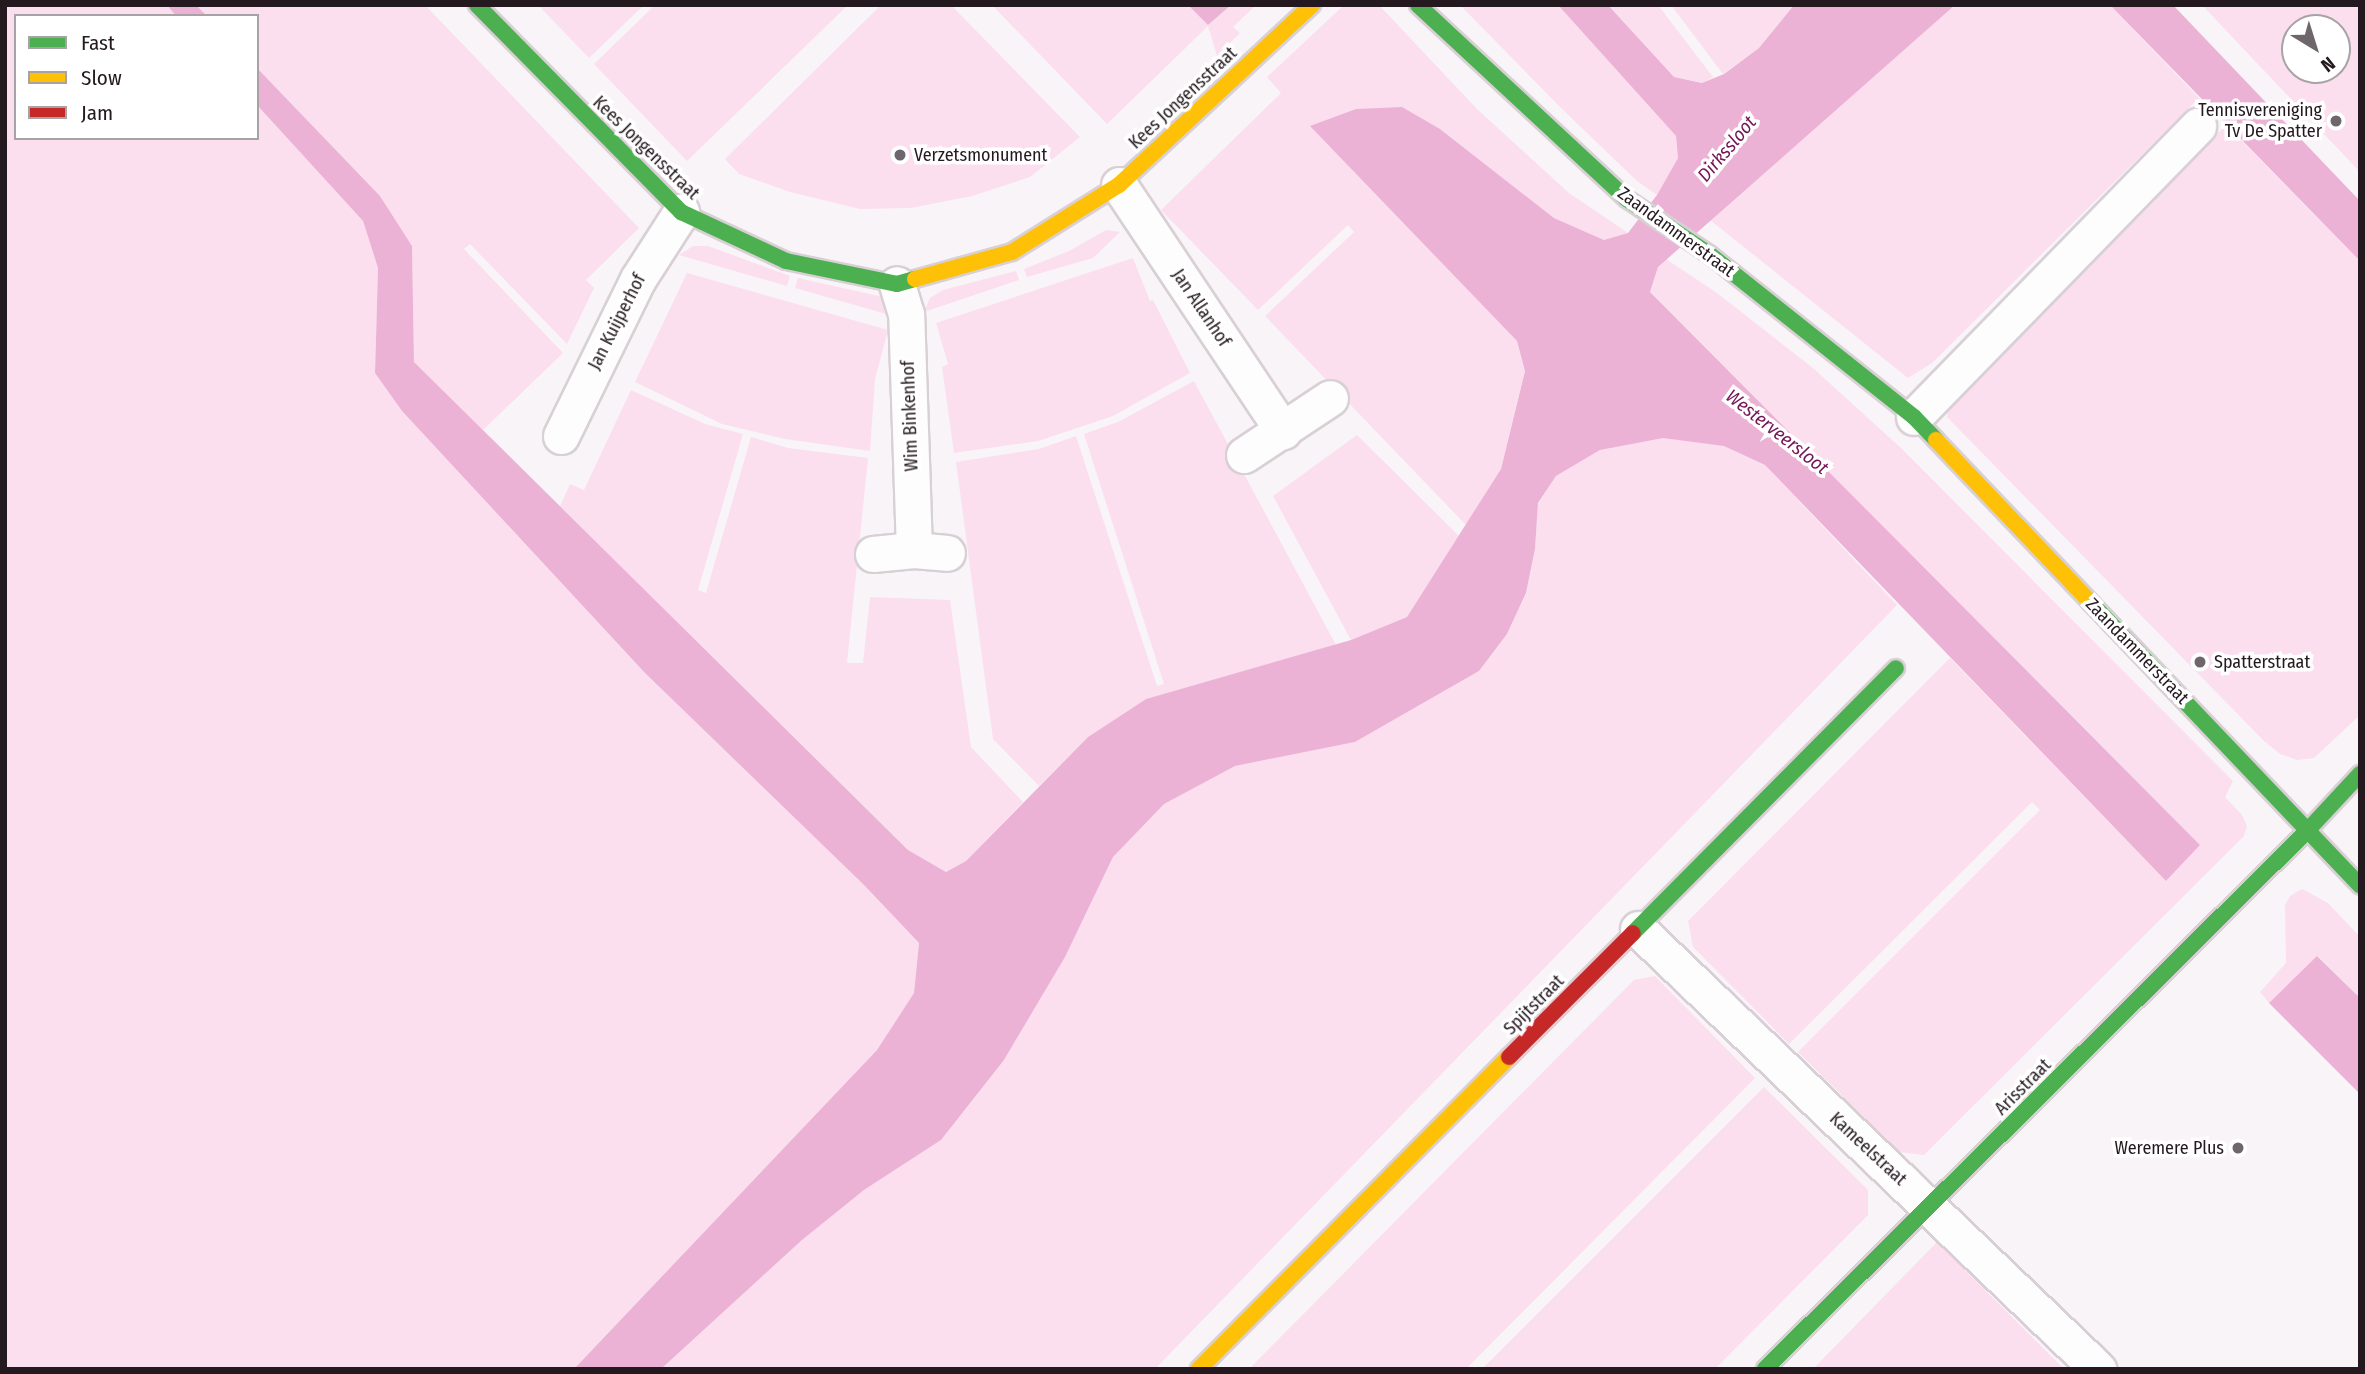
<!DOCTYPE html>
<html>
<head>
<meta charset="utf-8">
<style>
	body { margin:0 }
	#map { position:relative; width:2365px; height:1374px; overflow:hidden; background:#f9f4f7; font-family:"Fira Sans Condensed",sans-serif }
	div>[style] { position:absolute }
	.green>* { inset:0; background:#fbdfef }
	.water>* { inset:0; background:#ecb2d5 }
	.roads { filter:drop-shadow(2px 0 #d8d0d5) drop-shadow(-2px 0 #d8d0d5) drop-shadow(0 2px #d8d0d5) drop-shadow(0 -2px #d8d0d5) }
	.street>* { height:35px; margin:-17.5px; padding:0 17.5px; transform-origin:17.5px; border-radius:17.5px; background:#fefdfe }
	.fast>* { height:16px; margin:-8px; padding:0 8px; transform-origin:8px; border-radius:8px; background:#4caf50 }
	.slow>* { height:16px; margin:-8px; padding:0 8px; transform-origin:8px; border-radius:8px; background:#ffc107 }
	.jam>* { height:16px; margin:-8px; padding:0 8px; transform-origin:8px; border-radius:8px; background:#c62828 }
	.dots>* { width:19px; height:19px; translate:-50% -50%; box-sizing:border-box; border:4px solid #fff; border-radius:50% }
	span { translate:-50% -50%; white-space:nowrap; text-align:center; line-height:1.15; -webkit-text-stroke:7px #fff; paint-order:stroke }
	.street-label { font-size:18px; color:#23191f }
	.poi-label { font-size:18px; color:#23191f }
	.right { translate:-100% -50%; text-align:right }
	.left { translate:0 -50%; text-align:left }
	.water-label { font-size:19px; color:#731557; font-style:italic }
	.frame { position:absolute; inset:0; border:7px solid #23191f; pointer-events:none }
	.legend { position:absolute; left:14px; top:14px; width:245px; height:126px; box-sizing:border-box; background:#fff; border:2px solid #a7a3a5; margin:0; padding:9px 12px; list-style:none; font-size:21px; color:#23191f }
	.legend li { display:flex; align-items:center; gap:14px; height:35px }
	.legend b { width:35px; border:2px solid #a7a3a5 }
	.north { position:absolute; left:2281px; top:14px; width:70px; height:70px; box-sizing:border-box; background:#fff; border:2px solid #a7a3a5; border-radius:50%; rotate:142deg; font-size:19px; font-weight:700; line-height:28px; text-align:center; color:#23191f }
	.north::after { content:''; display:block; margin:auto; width:24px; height:32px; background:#6e666b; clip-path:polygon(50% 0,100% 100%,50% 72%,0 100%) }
</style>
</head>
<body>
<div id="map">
	<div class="green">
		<div style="clip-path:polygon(5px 5px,167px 5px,176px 16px,16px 16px,16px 138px,257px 138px,257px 105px,363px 221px,378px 268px,375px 373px,402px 411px,645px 673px,864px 885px,919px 943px,914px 993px,877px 1050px,574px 1369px,5px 1369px)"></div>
		<div style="clip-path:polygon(196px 5px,425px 5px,639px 228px,586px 280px,594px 288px,567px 344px,470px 244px,464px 249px,563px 353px,483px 430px,414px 362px,412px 246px,380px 196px,257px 68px,257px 16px,207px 16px)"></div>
		<div style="clip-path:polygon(538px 5px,644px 5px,589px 58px)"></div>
		<div style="clip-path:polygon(655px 5px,848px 5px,687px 161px,594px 64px)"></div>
		<div style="clip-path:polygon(881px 5px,951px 5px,1080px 137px,1030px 177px,972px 196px,911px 208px,860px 209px,790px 192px,739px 174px,725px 159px)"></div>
		<div style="clip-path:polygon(992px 5px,1188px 5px,1208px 25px,1231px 5px,1256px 5px,1233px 27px,1240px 33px,1217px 56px,1208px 26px,1107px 124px)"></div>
		<div style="clip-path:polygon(1344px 5px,1379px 5px,1477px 109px,1569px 193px,1628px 233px,1604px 240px,1554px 218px,1440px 129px,1311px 126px,1517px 341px,1525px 370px,1501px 469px,1466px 525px,1265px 316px,1354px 232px,1348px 225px,1258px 310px,1161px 210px,1281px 93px,1267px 77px)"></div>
		<div style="clip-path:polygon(1460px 5px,1558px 5px,1676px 136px,1678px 158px,1657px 195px,1637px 181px,1561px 108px)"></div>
		<div style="clip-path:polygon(1608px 5px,1658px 5px,1713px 77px,1703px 83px,1674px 77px)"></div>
		<div style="clip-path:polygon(1671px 5px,1794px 5px,1759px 48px,1723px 74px)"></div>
		<div style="clip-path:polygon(1955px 5px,2110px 5px,2199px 98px,1932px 363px,1908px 378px,1710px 220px)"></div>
		<div style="clip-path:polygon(evenodd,2202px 5px,2360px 5px,2360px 172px,2202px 5px,2295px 28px,2337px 28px,2337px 70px,2295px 70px,2295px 28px)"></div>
		<div style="clip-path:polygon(2226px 125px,2360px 261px,2360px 715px,2314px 758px,2297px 760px,2280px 754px,2264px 741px,1947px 417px,1949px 406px,1963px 387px)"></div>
		<div style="clip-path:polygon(1106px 230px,1120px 232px,1093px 258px,1027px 277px,1024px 269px,1069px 251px)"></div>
		<div style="clip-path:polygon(693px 246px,708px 246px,790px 276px,787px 286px,679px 255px)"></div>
		<div style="clip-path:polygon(1133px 258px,1150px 301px,1153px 300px,1190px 373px,1113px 416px,1038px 441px,954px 453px,942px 367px,948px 364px,936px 323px)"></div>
		<div style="clip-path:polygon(1666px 259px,1717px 293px,1813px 368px,1902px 449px,2233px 781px,2225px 797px,2242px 815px,2247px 826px,2244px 836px,1924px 1155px,1899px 1152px,1798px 1052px,2040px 810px,2032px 802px,1789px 1044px,1693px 947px,1688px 921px,1950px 658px,2166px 881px,2200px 845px,1650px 292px,1658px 267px)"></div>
		<div style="clip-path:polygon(1016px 271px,1019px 280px,924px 312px,930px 298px,943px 290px)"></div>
		<div style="clip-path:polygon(687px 273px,888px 330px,875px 379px,870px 451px,785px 439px,722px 424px,635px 382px)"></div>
		<div style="clip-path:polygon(798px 278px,883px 297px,893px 316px,795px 288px)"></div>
		<div style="clip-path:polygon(1194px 381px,1336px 645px,1146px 699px,1088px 737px,1039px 786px,993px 739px,956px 462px,1039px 449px,1076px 436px,1157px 686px,1164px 684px,1084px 434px,1118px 422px)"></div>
		<div style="clip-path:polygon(631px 390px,705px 424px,743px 434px,698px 590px,706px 593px,751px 437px,788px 448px,868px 458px,847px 663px,863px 663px,870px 597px,950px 600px,971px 747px,1023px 802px,966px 861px,946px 872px,908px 850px,560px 506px,570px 484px,584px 490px)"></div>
		<div style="clip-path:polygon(1357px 435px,1459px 536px,1407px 617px,1351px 640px,1273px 496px)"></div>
		<div style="clip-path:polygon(1723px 436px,1737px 452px,1765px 465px,1897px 605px,1155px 1369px,661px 1369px,802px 1240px,864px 1190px,941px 1140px,1004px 1060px,1065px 957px,1113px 857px,1164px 803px,1235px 766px,1355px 742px,1479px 671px,1507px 634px,1526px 594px,1535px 549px,1538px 504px,1556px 476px,1600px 450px,1611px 448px,1619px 439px)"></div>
		<div style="clip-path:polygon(2302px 889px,2328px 903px,2360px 937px,2360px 998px,2318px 956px,2269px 1003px,2260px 992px,2286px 963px,2285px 905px,2290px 896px)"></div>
		<div style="clip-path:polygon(1655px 976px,1755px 1078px,1466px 1369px,1249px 1369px,1634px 980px)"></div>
		<div style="clip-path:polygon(1764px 1087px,1868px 1190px,1868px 1215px,1715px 1369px,1482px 1369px)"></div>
		<div style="clip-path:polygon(1937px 1242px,2062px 1367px,1813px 1369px)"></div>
	</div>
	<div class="water">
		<div style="clip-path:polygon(167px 5px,196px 5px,207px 16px,176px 16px)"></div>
		<div style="clip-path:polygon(1188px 5px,1231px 5px,1208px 25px)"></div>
		<div style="clip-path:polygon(1558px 5px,1608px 5px,1674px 77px,1702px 83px,1724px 74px,1759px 48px,1794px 5px,1955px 5px,1658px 267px,1650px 292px,2200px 845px,2166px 881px,1765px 465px,1724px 446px,1663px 438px,1600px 450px,1556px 476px,1538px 503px,1535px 549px,1526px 593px,1507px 634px,1479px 671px,1355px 742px,1235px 766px,1164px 804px,1113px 857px,1065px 957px,1004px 1060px,941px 1140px,864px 1190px,802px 1240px,661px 1369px,574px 1369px,877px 1050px,914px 993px,919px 943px,864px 885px,645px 673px,402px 411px,375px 373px,378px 268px,363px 221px,257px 105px,257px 68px,380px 196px,412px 246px,414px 362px,908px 850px,946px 872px,966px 861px,1088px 737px,1146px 699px,1351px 640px,1407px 617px,1501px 469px,1525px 371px,1517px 341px,1310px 126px,1356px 109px,1402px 107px,1440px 129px,1554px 218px,1604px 240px,1628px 233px,1657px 195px,1678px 158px,1676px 136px)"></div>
		<div style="clip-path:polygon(2110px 5px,2173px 5px,2360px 201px,2360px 261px)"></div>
		<div style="clip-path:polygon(2317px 956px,2360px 998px,2360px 1094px,2269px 1003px)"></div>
	</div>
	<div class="roads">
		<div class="street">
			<div style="left:1119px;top:185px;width:296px;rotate:56.3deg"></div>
			<div style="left:1914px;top:417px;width:407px;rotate:-45.7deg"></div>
			<div style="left:561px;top:436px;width:175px;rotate:-63.9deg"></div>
			<div style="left:638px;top:279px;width:80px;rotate:-57.3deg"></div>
			<div style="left:1244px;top:455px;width:103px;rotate:-33.5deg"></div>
			<div style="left:914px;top:550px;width:33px;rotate:5deg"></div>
			<div style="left:873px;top:554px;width:41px;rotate:-5.6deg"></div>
			<div style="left:914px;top:550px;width:236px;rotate:-91.9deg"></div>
			<div style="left:906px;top:314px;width:31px;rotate:-107deg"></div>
			<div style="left:1638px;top:929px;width:637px;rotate:43.73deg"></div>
		</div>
		<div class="fast">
			<div style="left:477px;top:5px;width:291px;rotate:45.4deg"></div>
			<div style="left:681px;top:212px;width:116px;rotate:25deg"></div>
			<div style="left:786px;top:261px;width:113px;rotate:11.7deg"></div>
			<div style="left:897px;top:284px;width:19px;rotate:-16deg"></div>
			<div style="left:1418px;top:5px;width:285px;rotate:42.9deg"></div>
			<div style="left:1627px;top:199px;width:99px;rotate:33.9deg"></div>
			<div style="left:1709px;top:254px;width:262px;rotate:38.5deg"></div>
			<div style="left:1914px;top:417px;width:32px;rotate:46deg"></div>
			<div style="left:2091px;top:603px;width:390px;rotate:46.4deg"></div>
			<div style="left:1633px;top:933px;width:373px;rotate:-45.2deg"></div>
			<div style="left:1765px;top:1369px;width:764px;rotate:-44.79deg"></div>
			<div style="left:2307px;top:831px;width:78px;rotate:-47.1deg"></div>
		</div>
		<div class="slow">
			<div style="left:915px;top:279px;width:101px;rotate:-15.6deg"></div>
			<div style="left:1012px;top:252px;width:126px;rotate:-32.1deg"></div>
			<div style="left:1119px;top:185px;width:264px;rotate:-43deg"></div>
			<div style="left:1936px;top:440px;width:225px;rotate:46.4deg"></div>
			<div style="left:1199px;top:1369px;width:440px;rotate:-45.2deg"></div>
		</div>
		<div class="jam">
			<div style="left:1509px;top:1057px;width:175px;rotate:-45deg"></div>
		</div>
	</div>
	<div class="dots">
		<div style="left:2336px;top:121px;background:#6e666b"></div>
		<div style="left:900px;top:155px;background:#6e666b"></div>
		<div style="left:2200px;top:662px;background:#6e666b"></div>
		<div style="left:2238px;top:1148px;background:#6e666b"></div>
	</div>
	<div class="street-label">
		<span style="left:1183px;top:98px;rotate:-43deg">Kees Jongensstraat</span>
		<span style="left:646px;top:148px;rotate:44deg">Kees Jongensstraat</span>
		<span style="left:1676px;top:232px;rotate:36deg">Zaandammerstraat</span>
		<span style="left:1201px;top:308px;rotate:56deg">Jan Allanhof</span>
		<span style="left:617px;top:322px;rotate:-63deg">Jan Kuijperhof</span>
		<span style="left:910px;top:416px;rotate:-92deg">Wim Binkenhof</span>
		<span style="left:2137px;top:651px;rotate:46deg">Zaandammerstraat</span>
		<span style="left:1534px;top:1005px;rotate:-45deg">Spijtstraat</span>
		<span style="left:2023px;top:1087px;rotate:-45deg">Arisstraat</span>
		<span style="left:1868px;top:1149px;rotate:43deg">Kameelstraat</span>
	</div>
	<div class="poi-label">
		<span class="right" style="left:2322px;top:121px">Tennisvereniging<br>Tv De Spatter</span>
		<span class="left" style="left:914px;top:155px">Verzetsmonument</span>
		<span class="left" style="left:2214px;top:662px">Spatterstraat</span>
		<span class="right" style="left:2224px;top:1148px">Weremere Plus</span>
	</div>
	<div class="water-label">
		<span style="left:1727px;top:149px;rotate:-50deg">Dirkssloot</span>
		<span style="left:1777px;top:432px;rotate:38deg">Westerveersloot</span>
	</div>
	<div class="frame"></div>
	<ul class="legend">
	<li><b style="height:9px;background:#4caf50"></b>Fast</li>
	<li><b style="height:9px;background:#ffc107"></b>Slow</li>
	<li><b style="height:9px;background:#c62828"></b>Jam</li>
	</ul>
	<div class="north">N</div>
</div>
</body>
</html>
